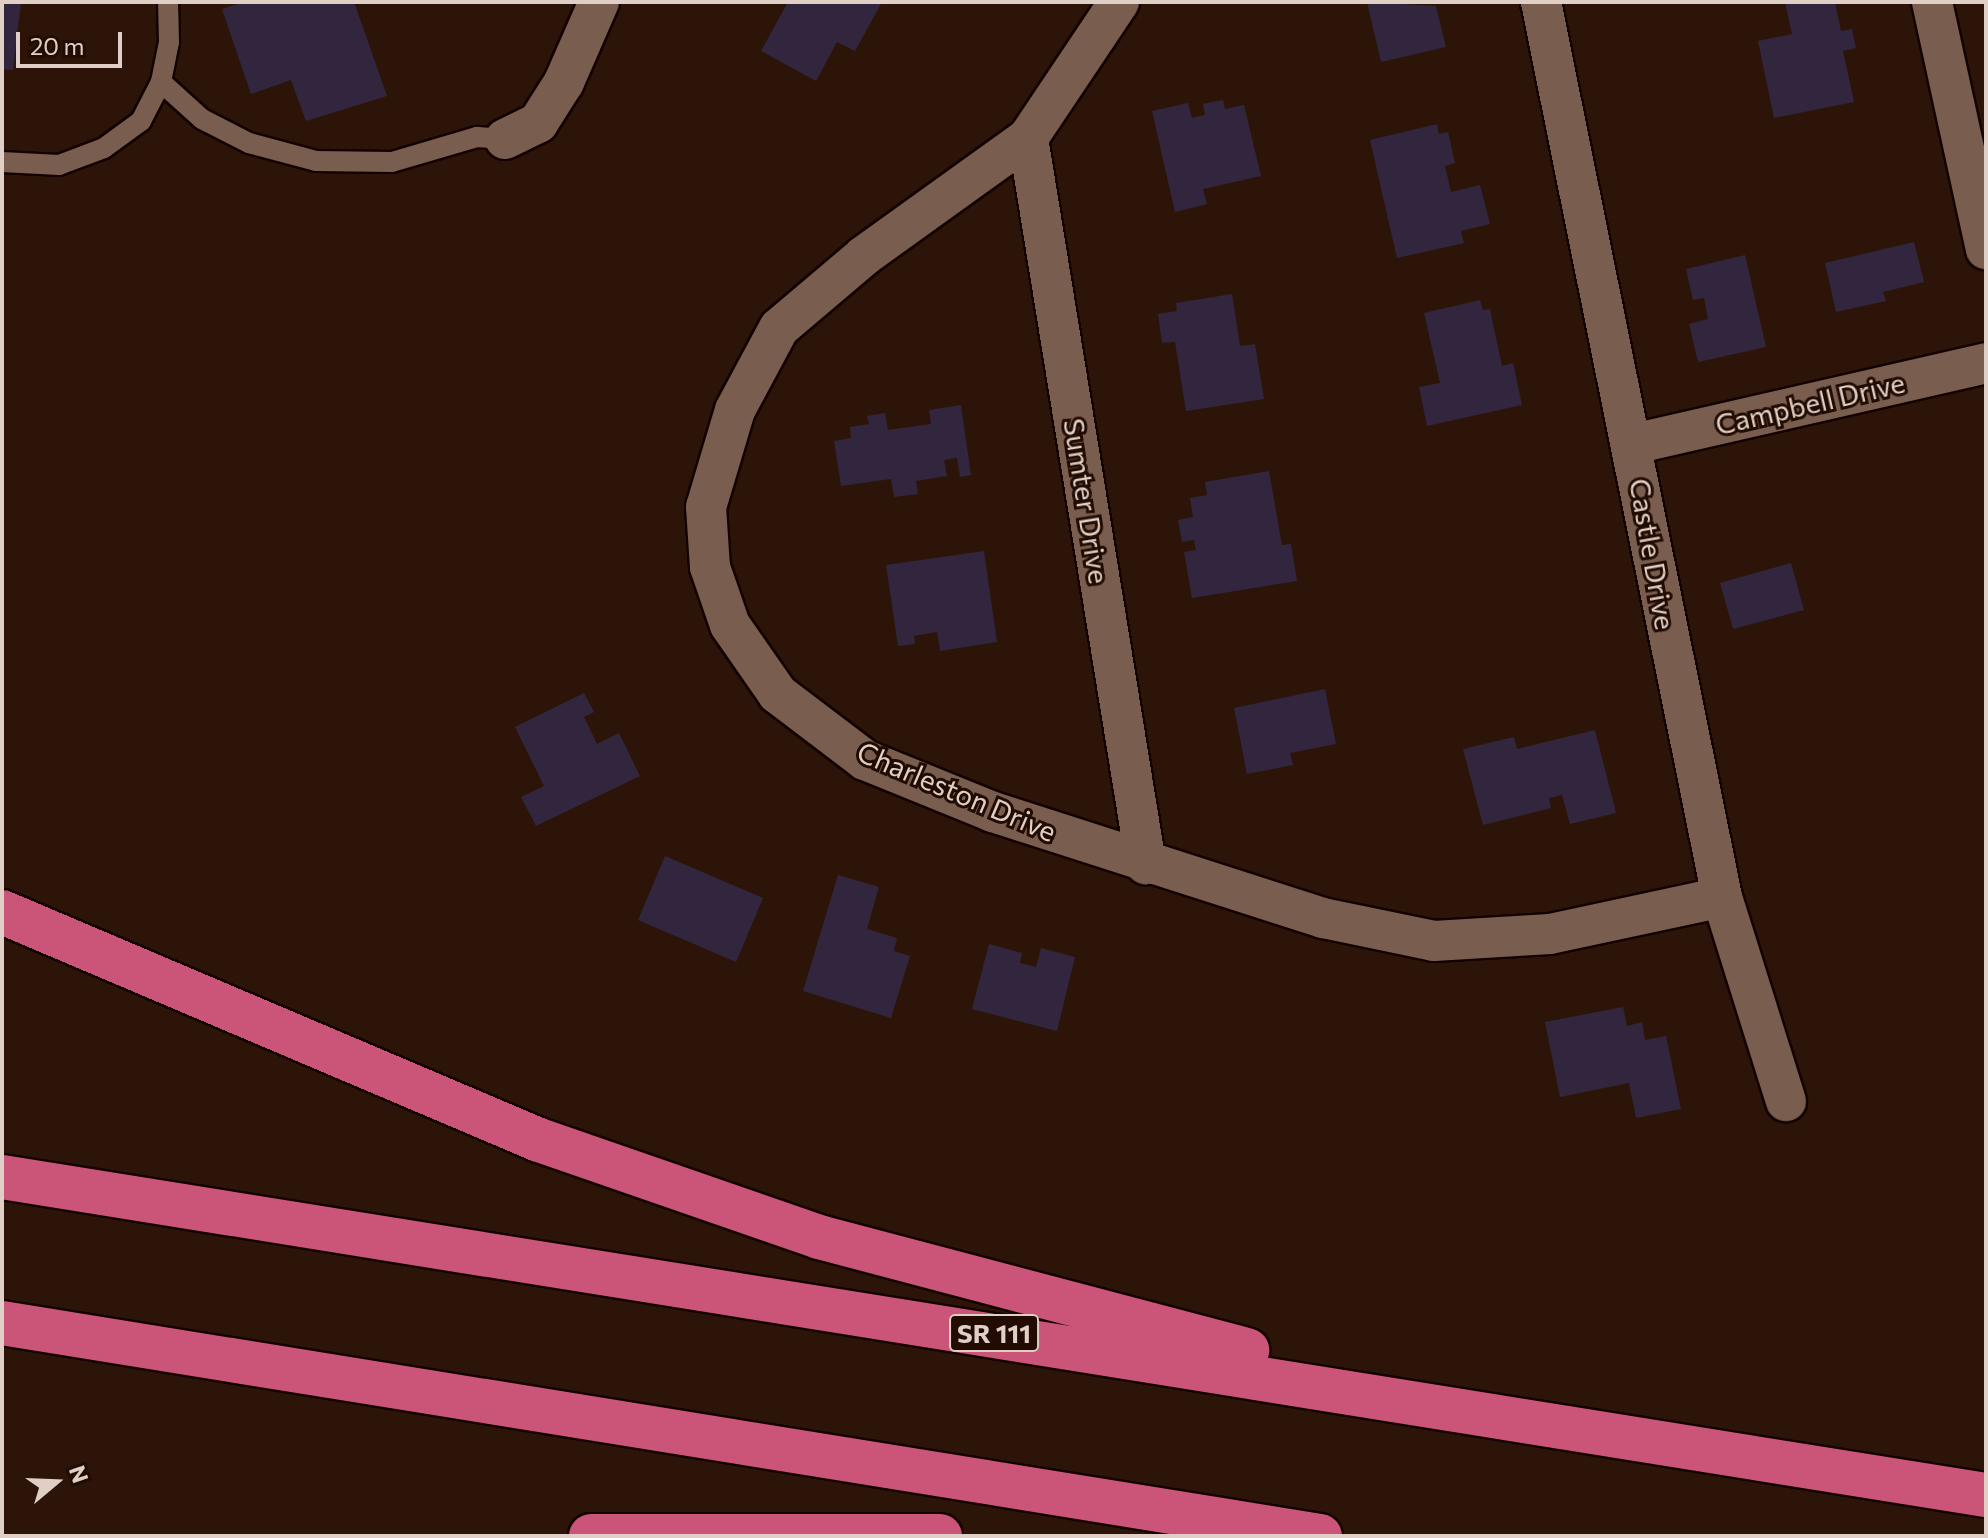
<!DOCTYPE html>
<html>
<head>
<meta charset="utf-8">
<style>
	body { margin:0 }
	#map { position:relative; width:1988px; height:1538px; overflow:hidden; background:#2c1508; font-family:Commissioner,sans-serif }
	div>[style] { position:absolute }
	.building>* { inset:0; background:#31263e }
	.roads { filter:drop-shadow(2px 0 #130200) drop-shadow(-2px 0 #130200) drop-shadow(0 2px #130200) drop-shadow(0 -2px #130200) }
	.lane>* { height:20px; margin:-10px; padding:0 10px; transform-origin:10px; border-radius:10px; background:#795d4e }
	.street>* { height:40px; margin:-20px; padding:0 20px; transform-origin:20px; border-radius:20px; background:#795d4e }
	.highway>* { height:44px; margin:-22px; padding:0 22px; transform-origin:22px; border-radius:22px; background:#cb5579 }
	span { translate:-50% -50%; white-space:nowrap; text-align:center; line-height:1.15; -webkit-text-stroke:6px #220c02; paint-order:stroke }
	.shield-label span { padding:2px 6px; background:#220c02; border:2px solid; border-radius:6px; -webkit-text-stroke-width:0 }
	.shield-label { font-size:26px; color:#e0cfc7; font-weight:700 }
	.street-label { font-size:28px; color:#e0cfc7 }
	.frame { position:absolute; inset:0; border:4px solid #e0cfc7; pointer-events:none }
	.north { position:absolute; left:16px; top:1442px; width:80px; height:80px; -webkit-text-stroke:6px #220c02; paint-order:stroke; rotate:71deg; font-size:22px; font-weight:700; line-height:32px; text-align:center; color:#e0cfc7 }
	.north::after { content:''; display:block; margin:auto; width:28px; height:36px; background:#e0cfc7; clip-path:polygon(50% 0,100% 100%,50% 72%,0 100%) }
	.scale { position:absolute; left:16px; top:32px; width:106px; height:36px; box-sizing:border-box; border:4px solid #e0cfc7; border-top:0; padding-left:10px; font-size:24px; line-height:28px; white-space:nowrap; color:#e0cfc7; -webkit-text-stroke:6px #220c02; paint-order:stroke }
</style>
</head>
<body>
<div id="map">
	<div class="building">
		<div style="clip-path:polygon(2px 2px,21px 2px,13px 70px,2px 69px)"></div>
		<div style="clip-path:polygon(244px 2px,354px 2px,387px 96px,306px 121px,291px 80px,251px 94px,222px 9px)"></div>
		<div style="clip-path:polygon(788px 2px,882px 2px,855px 51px,837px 42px,816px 81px,761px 51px)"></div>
		<div style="clip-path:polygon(1367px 2px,1436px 6px,1446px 47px,1381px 62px)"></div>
		<div style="clip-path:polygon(1785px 2px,1835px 2px,1841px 31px,1852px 29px,1856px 48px,1843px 51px,1854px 102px,1774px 118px,1758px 41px,1792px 34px)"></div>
		<div style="clip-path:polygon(1223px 100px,1225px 109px,1244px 105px,1261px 176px,1203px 189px,1207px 204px,1175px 212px,1152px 111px,1188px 103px,1192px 118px,1205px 115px,1203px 104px)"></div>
		<div style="clip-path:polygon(1437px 124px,1439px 134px,1448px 132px,1455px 163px,1445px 166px,1451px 192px,1480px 185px,1490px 224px,1461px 231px,1464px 243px,1397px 258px,1370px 140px)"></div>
		<div style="clip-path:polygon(1914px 242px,1924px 282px,1883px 292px,1886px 301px,1836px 312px,1825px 263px)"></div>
		<div style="clip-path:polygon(1745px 255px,1766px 347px,1698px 362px,1689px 324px,1708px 319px,1704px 298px,1693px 300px,1686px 269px)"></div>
		<div style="clip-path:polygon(1232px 294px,1240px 346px,1255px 344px,1264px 399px,1186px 411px,1175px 342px,1162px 343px,1158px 314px,1177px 311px,1176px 303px)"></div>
		<div style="clip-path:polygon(1480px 300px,1483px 310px,1490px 309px,1502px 366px,1513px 363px,1522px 405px,1427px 426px,1419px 387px,1440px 383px,1424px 313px)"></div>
		<div style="clip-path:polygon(961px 405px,971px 475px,960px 477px,957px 458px,944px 460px,947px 476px,916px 481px,918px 494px,894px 497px,891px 479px,841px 486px,834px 441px,851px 438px,850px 427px,869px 424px,867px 416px,885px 413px,888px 430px,931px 424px,929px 410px)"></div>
		<div style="clip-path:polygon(1269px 471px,1282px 545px,1291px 544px,1297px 581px,1192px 598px,1184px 552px,1196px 550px,1194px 540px,1182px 542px,1178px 520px,1193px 517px,1190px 498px,1207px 495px,1205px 482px)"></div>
		<div style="clip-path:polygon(984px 551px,997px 642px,940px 651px,937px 632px,914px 636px,915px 644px,898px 646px,886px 565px)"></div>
		<div style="clip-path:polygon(1791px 563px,1804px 610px,1733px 629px,1720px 583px)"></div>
		<div style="clip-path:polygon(1325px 689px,1336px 744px,1290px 753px,1293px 765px,1247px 774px,1234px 708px)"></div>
		<div style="clip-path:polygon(584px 693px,594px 712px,584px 717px,597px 744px,619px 733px,640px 776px,536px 826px,521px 797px,544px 786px,515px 727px)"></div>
		<div style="clip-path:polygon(1595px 730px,1616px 813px,1570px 824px,1562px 795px,1549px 798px,1551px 808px,1483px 825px,1463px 749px,1514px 737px,1517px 749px)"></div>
		<div style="clip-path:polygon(665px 856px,763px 898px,736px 962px,638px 920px)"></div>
		<div style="clip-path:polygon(838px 875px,879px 887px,867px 929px,897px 938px,894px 951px,910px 956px,891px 1018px,803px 991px)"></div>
		<div style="clip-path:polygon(989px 944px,1022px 953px,1020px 963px,1036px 967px,1041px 948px,1075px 957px,1057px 1031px,972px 1009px)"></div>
		<div style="clip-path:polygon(1623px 1007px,1627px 1026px,1642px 1022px,1645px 1040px,1666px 1036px,1681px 1109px,1636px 1118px,1629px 1083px,1560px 1097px,1545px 1022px)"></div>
	</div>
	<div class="roads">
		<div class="lane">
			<div style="left:161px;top:82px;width:55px;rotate:42.1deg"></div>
			<div style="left:202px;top:119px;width:53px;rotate:27.1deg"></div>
			<div style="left:249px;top:143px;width:69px;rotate:15deg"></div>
			<div style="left:316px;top:161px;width:76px;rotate:0.8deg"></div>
			<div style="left:392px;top:162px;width:89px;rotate:-16.4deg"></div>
			<div style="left:477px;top:137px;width:28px;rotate:4deg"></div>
			<div style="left:2px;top:162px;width:57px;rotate:3deg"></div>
			<div style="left:59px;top:165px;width:48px;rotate:-20.7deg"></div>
			<div style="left:104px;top:148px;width:46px;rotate:-36.1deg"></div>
			<div style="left:141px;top:121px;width:44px;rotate:-62.9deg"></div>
			<div style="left:161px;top:82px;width:41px;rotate:-78.7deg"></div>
			<div style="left:169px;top:42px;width:40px;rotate:-91.4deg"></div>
		</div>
		<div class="street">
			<div style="left:1119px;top:2px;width:164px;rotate:123.8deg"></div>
			<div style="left:1028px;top:138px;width:202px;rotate:144.3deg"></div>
			<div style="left:864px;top:256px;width:111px;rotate:139.7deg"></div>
			<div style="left:779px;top:328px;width:93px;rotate:118.2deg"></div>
			<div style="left:735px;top:410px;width:101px;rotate:106.6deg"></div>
			<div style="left:706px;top:507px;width:60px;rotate:86.2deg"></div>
			<div style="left:710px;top:567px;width:61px;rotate:71deg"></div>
			<div style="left:730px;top:625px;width:84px;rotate:55.2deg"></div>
			<div style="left:778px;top:694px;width:109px;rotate:37.2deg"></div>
			<div style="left:865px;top:760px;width:138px;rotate:22.1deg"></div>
			<div style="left:993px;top:812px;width:347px;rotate:17.8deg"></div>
			<div style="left:1323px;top:918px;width:113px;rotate:11.7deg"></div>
			<div style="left:1434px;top:941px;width:116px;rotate:-3.5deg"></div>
			<div style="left:1550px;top:934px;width:176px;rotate:-12.1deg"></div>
			<div style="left:1541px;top:2px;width:913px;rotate:78.57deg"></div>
			<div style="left:1722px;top:897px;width:214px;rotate:72.6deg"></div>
			<div style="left:1932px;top:2px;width:253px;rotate:77.7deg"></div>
			<div style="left:1028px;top:138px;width:736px;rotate:80.77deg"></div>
			<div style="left:505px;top:139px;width:37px;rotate:-26deg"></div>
			<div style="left:538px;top:123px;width:49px;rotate:-57.6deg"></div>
			<div style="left:564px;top:82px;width:87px;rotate:-66.4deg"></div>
			<div style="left:1633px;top:444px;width:362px;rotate:-12.9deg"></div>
		</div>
		<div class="highway">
			<div style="left:2px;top:912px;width:583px;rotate:23.01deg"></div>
			<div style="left:539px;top:1140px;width:296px;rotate:19.1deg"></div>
			<div style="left:819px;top:1237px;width:443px;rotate:14.8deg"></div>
			<div style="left:2px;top:1177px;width:2009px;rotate:9.11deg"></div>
			<div style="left:2px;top:1323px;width:1335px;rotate:9.18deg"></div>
			<div style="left:591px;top:1536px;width:349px"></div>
		</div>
	</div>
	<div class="shield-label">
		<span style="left:994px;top:1333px">SR 111</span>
	</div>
	<div class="street-label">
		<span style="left:1810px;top:403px;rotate:-13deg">Campbell Drive</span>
		<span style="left:1087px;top:501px;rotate:81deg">Sumter Drive</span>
		<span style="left:1653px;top:554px;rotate:80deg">Castle Drive</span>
		<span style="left:957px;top:791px;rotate:23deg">Charleston Drive</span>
	</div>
	<div class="frame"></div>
	<div class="north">N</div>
	<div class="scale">20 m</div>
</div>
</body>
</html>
